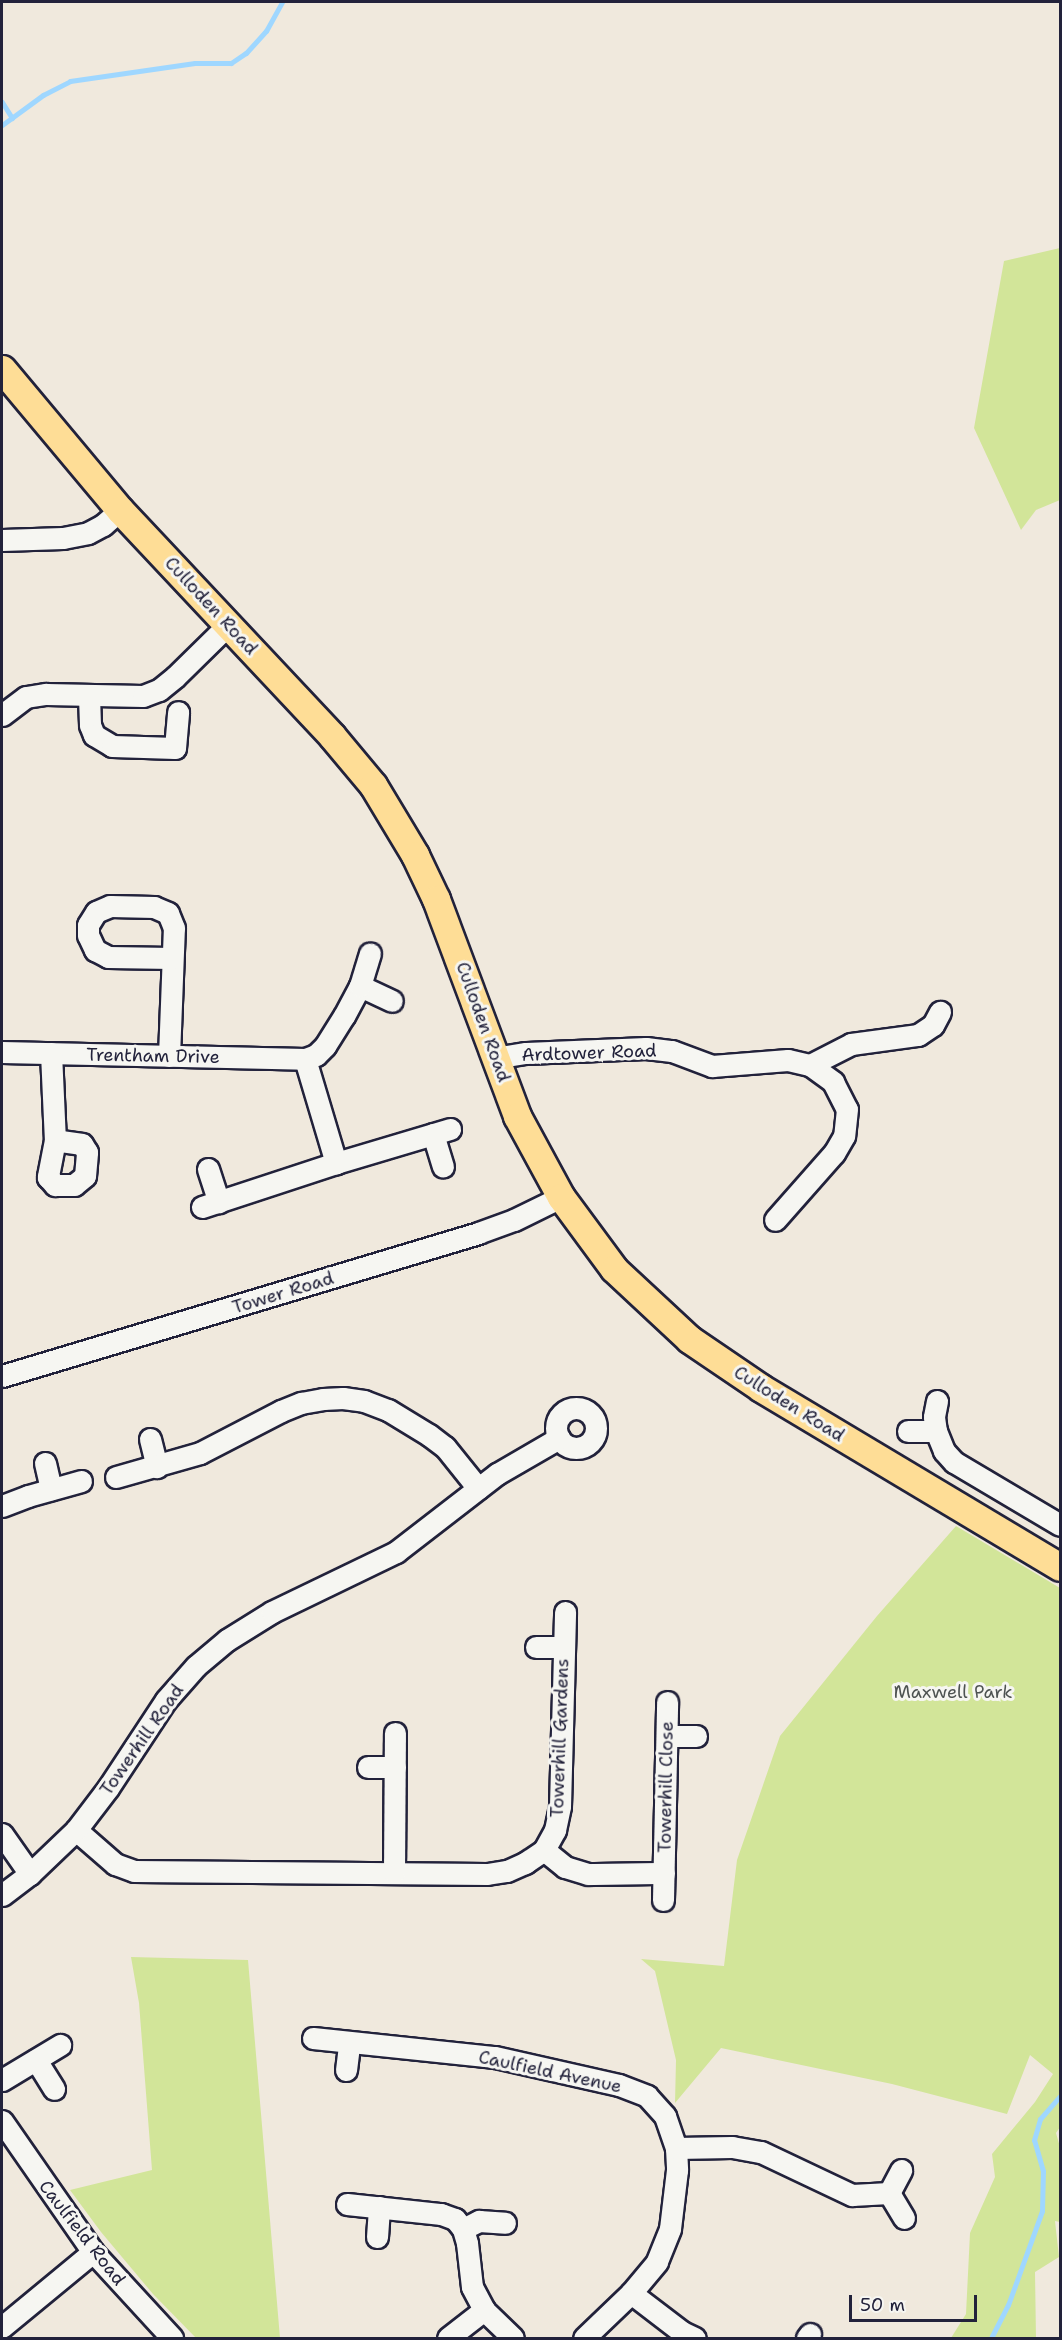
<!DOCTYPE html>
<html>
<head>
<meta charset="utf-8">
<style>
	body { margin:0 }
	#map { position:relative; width:1062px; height:2340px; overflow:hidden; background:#f0e9dd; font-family:"Shantell Sans",sans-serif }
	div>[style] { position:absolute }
	.green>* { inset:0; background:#d2e599 }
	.stream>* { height:5px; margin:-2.5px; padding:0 2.5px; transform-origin:2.5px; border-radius:2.5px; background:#9fd7ff }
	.roads { filter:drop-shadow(2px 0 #22223b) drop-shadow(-2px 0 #22223b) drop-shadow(0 2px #22223b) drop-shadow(0 -2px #22223b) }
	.minor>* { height:21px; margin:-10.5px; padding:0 10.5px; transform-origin:10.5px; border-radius:10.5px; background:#f6f6f2 }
	.minor>.ring { margin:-10.5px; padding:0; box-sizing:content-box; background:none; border:21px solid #f6f6f2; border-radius:50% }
	.major>* { height:27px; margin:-13.5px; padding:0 13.5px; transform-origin:13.5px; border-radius:13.5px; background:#fedd96 }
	span { translate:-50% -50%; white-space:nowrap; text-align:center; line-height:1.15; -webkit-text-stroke:6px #f6f6f2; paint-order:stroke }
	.street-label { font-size:18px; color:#22223b }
	.park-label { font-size:18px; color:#4e5352 }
	.frame { position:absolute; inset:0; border:3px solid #22223b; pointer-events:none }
	.scale { position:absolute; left:849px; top:2295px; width:128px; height:27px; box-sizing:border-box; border:3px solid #22223b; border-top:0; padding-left:8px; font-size:18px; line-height:21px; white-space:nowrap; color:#22223b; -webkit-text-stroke:4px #f6f6f2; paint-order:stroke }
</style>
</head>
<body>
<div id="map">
	<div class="green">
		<div style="clip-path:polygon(1060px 248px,1060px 500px,1036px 510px,1021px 530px,974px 428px,1004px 261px)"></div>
		<div style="clip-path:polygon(956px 1526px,1060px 1588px,1060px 2127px,1056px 2133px,1060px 2147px,1060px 2222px,1055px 2221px,1059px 2257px,1035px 2272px,1036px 2338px,951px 2338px,966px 2314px,970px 2233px,995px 2177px,992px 2154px,1035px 2102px,1053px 2074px,1030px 2055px,1007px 2114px,892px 2084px,721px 2048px,675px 2103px,676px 2060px,655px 1971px,641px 1959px,724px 1966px,737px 1860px,780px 1736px,877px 1616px)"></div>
		<div style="clip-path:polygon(131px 1957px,248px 1960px,280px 2338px,196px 2338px,153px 2294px,101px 2232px,70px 2190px,152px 2170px,139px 2003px)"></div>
	</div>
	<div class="stream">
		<div style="left:2px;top:102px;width:19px;rotate:58deg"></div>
		<div style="left:2px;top:125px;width:51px;rotate:-36.2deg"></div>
		<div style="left:43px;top:95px;width:30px;rotate:-27deg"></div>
		<div style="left:70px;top:81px;width:126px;rotate:-8.2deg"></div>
		<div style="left:195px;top:63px;width:36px"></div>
		<div style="left:231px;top:63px;width:18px;rotate:-34deg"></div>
		<div style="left:246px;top:53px;width:30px;rotate:-48deg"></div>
		<div style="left:266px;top:31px;width:33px;rotate:-61deg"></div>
		<div style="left:991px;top:2338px;width:37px;rotate:-63deg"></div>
		<div style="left:1008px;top:2305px;width:100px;rotate:-70.1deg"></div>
		<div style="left:1042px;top:2211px;width:40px;rotate:-88.6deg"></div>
		<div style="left:1043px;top:2171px;width:32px;rotate:-106deg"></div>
		<div style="left:1034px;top:2140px;width:22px;rotate:-74deg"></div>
		<div style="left:1040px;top:2119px;width:30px;rotate:-49deg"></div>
	</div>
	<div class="roads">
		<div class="minor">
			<div style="left:2px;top:540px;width:61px;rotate:-1.9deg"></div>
			<div style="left:63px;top:538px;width:25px;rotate:-11deg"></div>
			<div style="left:88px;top:533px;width:17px;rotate:-28deg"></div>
			<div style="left:103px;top:525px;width:23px;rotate:-41deg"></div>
			<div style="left:89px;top:696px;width:29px;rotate:88deg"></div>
			<div style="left:90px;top:725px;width:11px;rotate:68deg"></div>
			<div style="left:94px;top:735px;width:21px;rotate:31deg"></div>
			<div style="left:112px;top:746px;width:63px;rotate:1.8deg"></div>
			<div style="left:175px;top:748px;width:36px;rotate:-85deg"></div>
			<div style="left:2px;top:715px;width:30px;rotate:-37deg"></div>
			<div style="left:26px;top:697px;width:20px;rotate:-9deg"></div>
			<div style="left:46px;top:694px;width:97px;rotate:1.2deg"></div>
			<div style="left:143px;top:696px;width:17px;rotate:-21deg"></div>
			<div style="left:159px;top:690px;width:21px;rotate:-39deg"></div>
			<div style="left:175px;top:677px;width:76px;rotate:-44.5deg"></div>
			<div style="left:360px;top:986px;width:35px;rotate:25deg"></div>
			<div style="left:2px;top:1052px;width:303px;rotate:1.3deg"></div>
			<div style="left:305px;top:1059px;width:12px;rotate:-20deg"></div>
			<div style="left:316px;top:1055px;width:13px;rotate:-45deg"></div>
			<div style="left:325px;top:1046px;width:36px;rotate:-58deg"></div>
			<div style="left:344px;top:1016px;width:34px;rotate:-62deg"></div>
			<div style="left:360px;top:986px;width:34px;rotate:-73deg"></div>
			<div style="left:51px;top:1053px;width:87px;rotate:87.4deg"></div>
			<div style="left:55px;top:1140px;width:38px;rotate:101deg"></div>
			<div style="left:48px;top:1177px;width:11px;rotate:49deg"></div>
			<div style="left:55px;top:1185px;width:19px"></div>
			<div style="left:74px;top:1185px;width:14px;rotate:-39deg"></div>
			<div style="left:85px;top:1176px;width:24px;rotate:-85deg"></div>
			<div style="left:87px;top:1152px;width:9px;rotate:-122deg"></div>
			<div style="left:82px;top:1144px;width:27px;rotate:-172deg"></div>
			<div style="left:169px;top:1056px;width:128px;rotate:-87.8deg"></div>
			<div style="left:174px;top:928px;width:16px;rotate:-112deg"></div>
			<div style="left:168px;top:913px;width:15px;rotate:-157deg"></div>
			<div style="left:154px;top:907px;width:44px;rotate:-178.7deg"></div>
			<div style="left:110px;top:906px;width:15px;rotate:157deg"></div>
			<div style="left:96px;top:912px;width:15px;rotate:122deg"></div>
			<div style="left:88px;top:925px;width:10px;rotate:90deg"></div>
			<div style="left:88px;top:935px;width:17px;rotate:65deg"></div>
			<div style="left:95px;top:950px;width:15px;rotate:28deg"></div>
			<div style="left:108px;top:957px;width:64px;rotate:0.9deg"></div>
			<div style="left:494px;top:1058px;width:32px;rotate:-9deg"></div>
			<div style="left:526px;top:1053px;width:120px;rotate:-2.4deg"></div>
			<div style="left:646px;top:1048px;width:26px;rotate:7deg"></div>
			<div style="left:672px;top:1051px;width:43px;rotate:20.6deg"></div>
			<div style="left:712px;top:1066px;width:76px;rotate:-4.5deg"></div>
			<div style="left:788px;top:1060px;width:23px;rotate:13deg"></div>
			<div style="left:810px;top:1065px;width:29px;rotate:36deg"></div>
			<div style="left:833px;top:1082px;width:30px;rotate:63deg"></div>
			<div style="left:847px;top:1109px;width:27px;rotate:96deg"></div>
			<div style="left:844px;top:1136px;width:20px;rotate:120deg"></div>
			<div style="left:834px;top:1153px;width:89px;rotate:131.4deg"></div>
			<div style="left:305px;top:1059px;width:109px;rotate:73.4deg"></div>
			<div style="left:336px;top:1163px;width:119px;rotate:-16.6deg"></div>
			<div style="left:810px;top:1065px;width:46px;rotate:-27.1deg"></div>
			<div style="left:851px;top:1044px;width:68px;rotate:-7.7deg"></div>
			<div style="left:918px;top:1035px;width:18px;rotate:-34deg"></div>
			<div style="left:933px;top:1025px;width:15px;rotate:-62deg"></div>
			<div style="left:433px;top:1134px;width:34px;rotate:73deg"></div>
			<div style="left:208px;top:1169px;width:35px;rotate:72deg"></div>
			<div style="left:202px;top:1207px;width:141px;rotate:-18.2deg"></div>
			<div style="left:2px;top:1376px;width:497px;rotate:-16.7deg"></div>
			<div style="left:478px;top:1233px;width:38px;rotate:-20deg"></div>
			<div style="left:514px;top:1220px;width:52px;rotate:-26.1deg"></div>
			<div style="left:937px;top:1401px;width:16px;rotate:101deg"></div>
			<div style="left:934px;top:1417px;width:14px;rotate:82deg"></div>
			<div style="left:936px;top:1431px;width:22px;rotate:68deg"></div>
			<div style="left:944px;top:1451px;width:15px;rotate:48deg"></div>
			<div style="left:954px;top:1462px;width:123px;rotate:30.7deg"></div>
			<div class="ring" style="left:556px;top:1408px;width:19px;height:19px"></div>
			<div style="left:908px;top:1431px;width:28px"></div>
			<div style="left:150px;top:1439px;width:29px;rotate:76deg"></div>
			<div style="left:45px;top:1463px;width:27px;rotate:77deg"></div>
			<div style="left:116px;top:1477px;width:87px;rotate:-15.9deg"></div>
			<div style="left:200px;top:1453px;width:91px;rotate:-27.4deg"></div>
			<div style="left:281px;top:1411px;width:22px;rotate:-22deg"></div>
			<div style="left:301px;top:1403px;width:22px;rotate:-10deg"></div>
			<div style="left:323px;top:1399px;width:20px;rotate:-3deg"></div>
			<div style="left:343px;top:1398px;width:21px;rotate:8deg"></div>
			<div style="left:364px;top:1401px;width:26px;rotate:21deg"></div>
			<div style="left:388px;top:1410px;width:48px;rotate:31.4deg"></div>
			<div style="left:429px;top:1435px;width:20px;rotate:37deg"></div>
			<div style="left:445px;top:1447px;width:53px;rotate:51.2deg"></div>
			<div style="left:2px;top:1506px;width:28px;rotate:-21deg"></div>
			<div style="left:28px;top:1496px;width:55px;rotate:-15.8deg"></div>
			<div style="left:536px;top:1647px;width:28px"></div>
			<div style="left:667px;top:1736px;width:29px"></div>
			<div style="left:368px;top:1767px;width:27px"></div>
			<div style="left:76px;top:1830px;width:52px;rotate:41.1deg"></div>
			<div style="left:115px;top:1864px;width:20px;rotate:20deg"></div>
			<div style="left:134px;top:1871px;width:353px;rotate:0.5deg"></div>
			<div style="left:487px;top:1874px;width:20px;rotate:-9deg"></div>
			<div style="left:507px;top:1871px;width:20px;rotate:-24deg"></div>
			<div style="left:525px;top:1863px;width:23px;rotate:-34deg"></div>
			<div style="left:544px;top:1850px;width:23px;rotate:-61deg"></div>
			<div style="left:555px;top:1830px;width:25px;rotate:-78deg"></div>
			<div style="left:560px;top:1806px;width:194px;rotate:-88.5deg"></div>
			<div style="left:2px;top:1834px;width:49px;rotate:55deg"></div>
			<div style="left:544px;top:1850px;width:27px;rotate:39deg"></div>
			<div style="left:565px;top:1867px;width:24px;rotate:17deg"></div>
			<div style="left:588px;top:1874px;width:76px;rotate:-0.8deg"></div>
			<div style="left:394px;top:1872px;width:139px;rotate:-89.6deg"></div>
			<div style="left:2px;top:1895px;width:35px;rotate:-37deg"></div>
			<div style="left:30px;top:1874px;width:64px;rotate:-43.7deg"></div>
			<div style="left:76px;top:1830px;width:53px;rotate:-52.7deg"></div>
			<div style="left:108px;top:1788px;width:105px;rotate:-56.6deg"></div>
			<div style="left:166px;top:1700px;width:45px;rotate:-48.6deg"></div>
			<div style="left:196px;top:1666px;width:40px;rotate:-40deg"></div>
			<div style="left:227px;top:1640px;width:53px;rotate:-31.9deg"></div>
			<div style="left:272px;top:1612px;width:138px;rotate:-25.8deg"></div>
			<div style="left:396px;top:1552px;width:128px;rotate:-37.7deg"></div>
			<div style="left:497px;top:1474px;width:72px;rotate:-30.1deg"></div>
			<div style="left:663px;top:1900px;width:198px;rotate:-88.8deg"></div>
			<div style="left:313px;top:2038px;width:183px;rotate:6deg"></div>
			<div style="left:495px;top:2057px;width:127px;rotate:12.7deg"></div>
			<div style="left:619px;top:2085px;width:30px;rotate:21deg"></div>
			<div style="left:647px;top:2096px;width:27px;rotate:48deg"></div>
			<div style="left:665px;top:2116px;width:34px;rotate:71deg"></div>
			<div style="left:676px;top:2148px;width:22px;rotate:87deg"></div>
			<div style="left:677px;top:2170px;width:59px;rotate:96.8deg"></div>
			<div style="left:670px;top:2229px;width:35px;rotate:112deg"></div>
			<div style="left:657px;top:2262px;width:40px;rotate:130deg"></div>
			<div style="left:631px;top:2293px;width:65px;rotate:136.2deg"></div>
			<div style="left:36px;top:2060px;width:34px;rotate:58deg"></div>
			<div style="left:346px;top:2070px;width:26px;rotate:-83deg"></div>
			<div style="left:2px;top:2080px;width:68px;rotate:-31.1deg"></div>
			<div style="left:2px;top:2121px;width:160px;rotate:55.2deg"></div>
			<div style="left:93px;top:2252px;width:117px;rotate:47.4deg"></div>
			<div style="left:676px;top:2148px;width:56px;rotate:-1deg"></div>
			<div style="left:732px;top:2147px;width:29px;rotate:10deg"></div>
			<div style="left:761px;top:2152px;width:101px;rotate:25.3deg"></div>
			<div style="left:852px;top:2195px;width:37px;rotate:-3deg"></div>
			<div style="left:889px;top:2193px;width:29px;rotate:59deg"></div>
			<div style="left:889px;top:2193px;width:26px;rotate:-62deg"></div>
			<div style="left:347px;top:2204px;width:95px;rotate:6.1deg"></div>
			<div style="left:441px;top:2214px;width:15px;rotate:20deg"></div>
			<div style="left:455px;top:2219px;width:13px;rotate:51deg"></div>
			<div style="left:463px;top:2229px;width:15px;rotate:74deg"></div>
			<div style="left:467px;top:2243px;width:44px;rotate:83.5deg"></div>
			<div style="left:472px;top:2287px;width:26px;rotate:62deg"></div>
			<div style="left:484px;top:2310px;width:40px;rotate:44deg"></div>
			<div style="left:463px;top:2229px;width:18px;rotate:-27deg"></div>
			<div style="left:479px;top:2221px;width:26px;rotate:4deg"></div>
			<div style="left:377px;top:2237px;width:30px;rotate:-86deg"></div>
			<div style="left:631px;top:2293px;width:64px;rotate:37.4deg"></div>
			<div style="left:682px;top:2332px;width:14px;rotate:25deg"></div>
			<div style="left:2px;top:2327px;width:118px;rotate:-39.5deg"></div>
			<div style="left:448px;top:2338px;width:46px;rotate:-37.9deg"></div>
			<div style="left:807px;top:2338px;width:5px;rotate:-53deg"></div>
		</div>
		<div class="major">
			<div style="left:2px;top:369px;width:184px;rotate:50.1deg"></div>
			<div style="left:120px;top:510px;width:310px;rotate:46.8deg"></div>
			<div style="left:332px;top:736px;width:64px;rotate:50.1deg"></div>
			<div style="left:373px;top:785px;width:82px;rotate:59deg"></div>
			<div style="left:415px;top:855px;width:49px;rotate:64.5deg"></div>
			<div style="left:436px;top:899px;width:232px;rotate:69.5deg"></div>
			<div style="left:517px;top:1116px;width:92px;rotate:61.5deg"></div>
			<div style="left:561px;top:1197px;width:89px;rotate:53.6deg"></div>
			<div style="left:614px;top:1269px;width:103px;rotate:43deg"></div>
			<div style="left:689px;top:1339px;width:87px;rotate:34.2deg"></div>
			<div style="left:761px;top:1388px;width:348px;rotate:30.9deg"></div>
		</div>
	</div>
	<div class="street-label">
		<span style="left:211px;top:606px;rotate:47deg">Culloden Road</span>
		<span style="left:483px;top:1022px;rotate:70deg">Culloden Road</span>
		<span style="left:589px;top:1053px;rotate:-2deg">Ardtower Road</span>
		<span style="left:153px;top:1056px;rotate:1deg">Trentham Drive</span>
		<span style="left:283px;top:1293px;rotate:-17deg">Tower Road</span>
		<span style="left:789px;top:1404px;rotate:32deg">Culloden Road</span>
		<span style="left:560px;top:1738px;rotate:-88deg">Towerhill Gardens</span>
		<span style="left:142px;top:1740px;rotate:-55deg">Towerhill Road</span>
		<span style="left:666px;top:1787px;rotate:-89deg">Towerhill Close</span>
		<span style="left:550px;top:2072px;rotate:12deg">Caulfield Avenue</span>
		<span style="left:82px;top:2233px;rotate:52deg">Caulfield Road</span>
	</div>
	<div class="park-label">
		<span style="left:953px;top:1692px">Maxwell Park</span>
	</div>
	<div class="frame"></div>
	<div class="scale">50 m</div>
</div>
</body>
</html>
